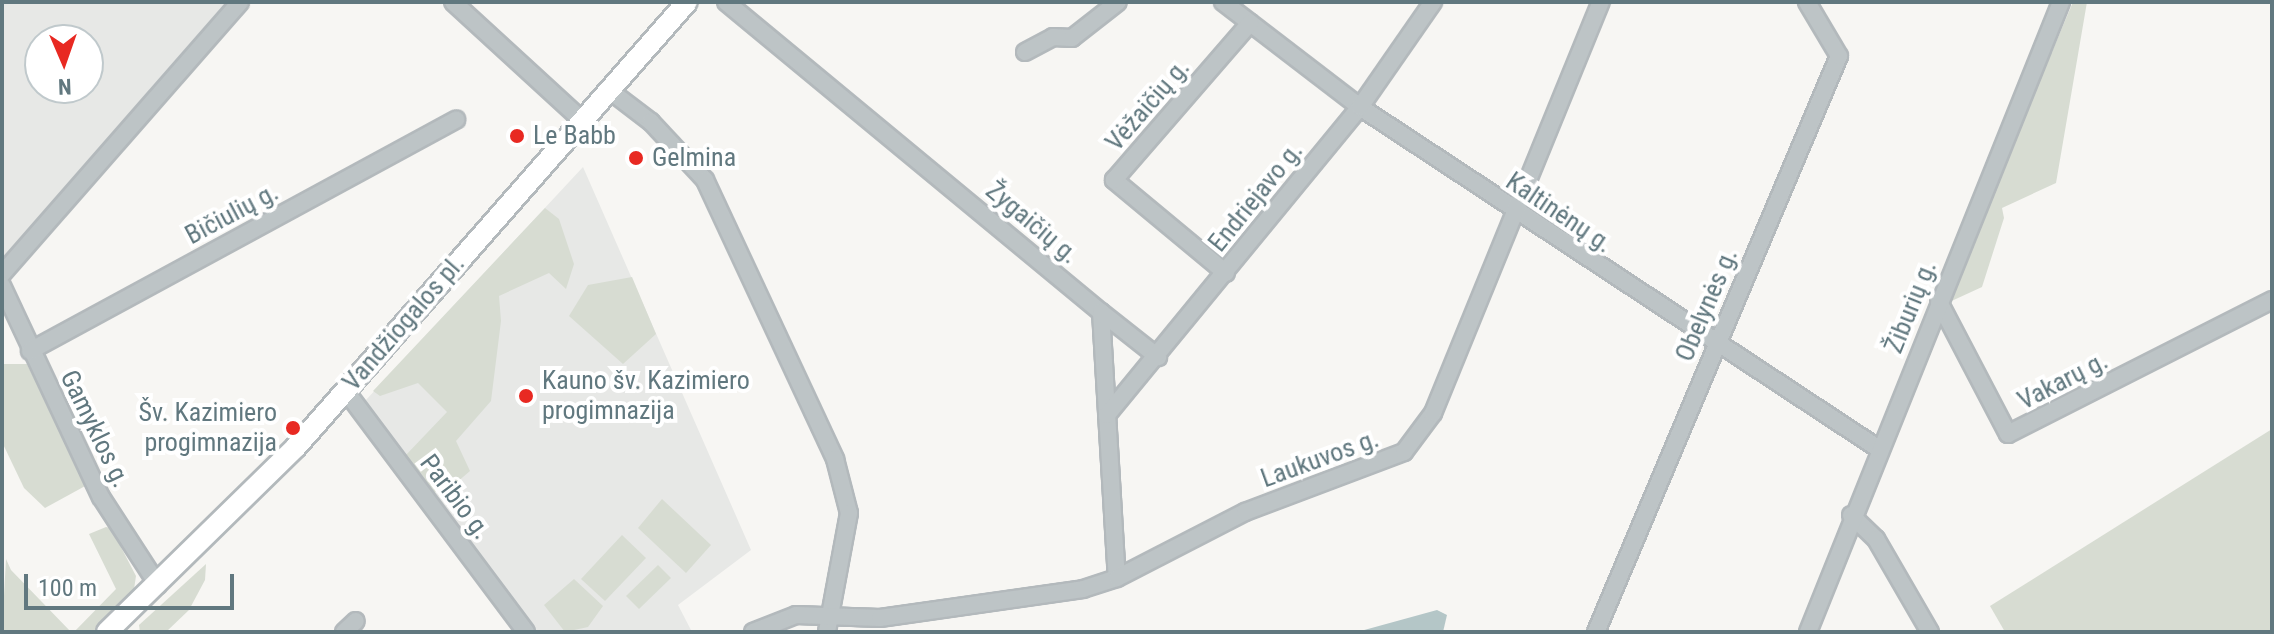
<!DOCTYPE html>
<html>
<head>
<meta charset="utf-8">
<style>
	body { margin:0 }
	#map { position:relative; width:2274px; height:634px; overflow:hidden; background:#f7f6f3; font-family:"Roboto Condensed",sans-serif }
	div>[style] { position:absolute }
	.built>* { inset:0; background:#e7e8e6 }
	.green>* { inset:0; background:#d7dcd2 }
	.water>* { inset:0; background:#b4c6c7 }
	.roads { filter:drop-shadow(2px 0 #b3b9bc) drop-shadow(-2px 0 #b3b9bc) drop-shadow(0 2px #b3b9bc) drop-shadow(0 -2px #b3b9bc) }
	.minor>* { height:16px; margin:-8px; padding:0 8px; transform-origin:8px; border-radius:8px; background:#bdc4c6 }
	.major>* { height:20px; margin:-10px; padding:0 10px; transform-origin:10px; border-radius:10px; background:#fff }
	.dots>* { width:22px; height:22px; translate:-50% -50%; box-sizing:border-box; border:4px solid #fff; border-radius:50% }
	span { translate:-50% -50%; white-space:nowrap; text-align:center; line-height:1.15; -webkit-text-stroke:8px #fff; paint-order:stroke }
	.street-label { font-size:26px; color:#61787f }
	.poi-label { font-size:26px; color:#61787f }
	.left { translate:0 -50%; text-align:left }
	.right { translate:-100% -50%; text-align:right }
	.frame { position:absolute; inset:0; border:4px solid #61787f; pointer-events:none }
	.north { position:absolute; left:24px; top:24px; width:80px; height:80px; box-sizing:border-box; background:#fff; border:2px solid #c0c9cc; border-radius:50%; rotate:178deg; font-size:22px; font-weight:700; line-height:32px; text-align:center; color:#61787f }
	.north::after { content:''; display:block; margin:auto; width:28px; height:36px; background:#e82922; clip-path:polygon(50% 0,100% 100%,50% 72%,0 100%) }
	.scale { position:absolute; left:24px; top:574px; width:210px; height:36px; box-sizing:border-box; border:4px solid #61787f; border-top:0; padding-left:10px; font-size:24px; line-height:28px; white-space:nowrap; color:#61787f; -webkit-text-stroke:6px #fff; paint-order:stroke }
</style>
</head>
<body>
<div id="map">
	<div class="built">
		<div style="clip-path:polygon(evenodd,2px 2px,240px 2px,2px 274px,2px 2px,40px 40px,88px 40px,88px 88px,40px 88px,40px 40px)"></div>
		<div style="clip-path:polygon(583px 167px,751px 550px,678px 605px,692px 632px,536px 632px,365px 401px)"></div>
	</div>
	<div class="green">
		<div style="clip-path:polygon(2073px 2px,2087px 2px,2056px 183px,2002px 208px,2004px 218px,1982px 287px,1945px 304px)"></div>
		<div style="clip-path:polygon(545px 208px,559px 219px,574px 264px,566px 289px,549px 273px,499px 296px,501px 321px,491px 401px,456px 441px,470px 471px,449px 489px,432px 493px,405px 456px,447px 412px,418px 383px,380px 396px,373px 391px)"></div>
		<div style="clip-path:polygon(632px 277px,656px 334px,623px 364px,569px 316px,588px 285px)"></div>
		<div style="clip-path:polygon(2px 364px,27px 364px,87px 485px,45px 508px,24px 488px,2px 442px)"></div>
		<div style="clip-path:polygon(2272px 429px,2272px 632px,2005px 632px,1990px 606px)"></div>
		<div style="clip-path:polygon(662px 499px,711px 545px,686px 573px,638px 528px)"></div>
		<div style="clip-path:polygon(106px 527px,111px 528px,136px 576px,133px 596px,97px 632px,74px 632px,116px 589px,89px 534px)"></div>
		<div style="clip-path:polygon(622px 535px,646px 558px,605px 601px,581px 579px)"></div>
		<div style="clip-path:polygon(6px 559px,11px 570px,71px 632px,2px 632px)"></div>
		<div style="clip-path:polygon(206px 564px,205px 580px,189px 610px,166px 632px,140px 632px,139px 625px)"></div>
		<div style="clip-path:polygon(658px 565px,671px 578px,639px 609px,626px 596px)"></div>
		<div style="clip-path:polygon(574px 579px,603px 606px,588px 627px,565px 632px,544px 605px)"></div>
	</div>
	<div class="water">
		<div style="clip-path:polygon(1437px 610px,1447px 615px,1443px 632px,1357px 632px)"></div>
	</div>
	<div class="roads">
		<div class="minor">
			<div style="left:453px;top:2px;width:175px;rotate:42.5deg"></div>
			<div style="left:726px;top:2px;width:487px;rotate:39.6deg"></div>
			<div style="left:1101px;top:312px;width:266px;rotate:86.6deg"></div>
			<div style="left:1223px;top:2px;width:173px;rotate:37.5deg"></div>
			<div style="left:1360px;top:107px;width:622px;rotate:33.38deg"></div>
			<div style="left:1025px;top:52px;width:32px;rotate:-28deg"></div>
			<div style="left:1053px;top:37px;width:19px;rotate:3deg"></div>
			<div style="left:1072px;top:38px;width:58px;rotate:-38deg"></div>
			<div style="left:609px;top:90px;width:53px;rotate:37.3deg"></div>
			<div style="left:651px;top:122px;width:79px;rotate:47deg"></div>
			<div style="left:705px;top:180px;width:308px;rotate:65deg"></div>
			<div style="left:835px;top:459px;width:56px;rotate:75.5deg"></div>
			<div style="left:849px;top:513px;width:121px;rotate:100.5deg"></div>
			<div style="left:1226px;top:273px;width:146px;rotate:-140.3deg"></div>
			<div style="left:1114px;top:180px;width:208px;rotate:-49.1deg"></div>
			<div style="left:2px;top:274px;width:361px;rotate:-48.8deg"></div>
			<div style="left:2px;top:286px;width:233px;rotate:64.9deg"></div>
			<div style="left:101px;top:497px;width:105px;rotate:57.1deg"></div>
			<div style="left:1939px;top:302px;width:149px;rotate:62.4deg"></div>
			<div style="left:2008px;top:434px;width:296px;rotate:-26.9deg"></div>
			<div style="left:1101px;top:312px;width:73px;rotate:38.3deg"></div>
			<div style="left:30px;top:351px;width:485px;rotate:-28.5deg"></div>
			<div style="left:345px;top:390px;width:302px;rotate:53.2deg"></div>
			<div style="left:1107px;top:415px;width:399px;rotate:-50.6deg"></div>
			<div style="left:1360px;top:107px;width:128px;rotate:-55.2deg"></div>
			<div style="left:1851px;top:515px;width:35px;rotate:44deg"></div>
			<div style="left:1876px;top:539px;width:108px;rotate:59.9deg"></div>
			<div style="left:344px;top:632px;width:16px;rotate:-43deg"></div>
			<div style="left:753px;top:632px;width:46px;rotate:-21.6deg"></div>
			<div style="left:796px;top:615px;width:84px;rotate:2deg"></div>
			<div style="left:880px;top:618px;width:205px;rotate:-8.1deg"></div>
			<div style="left:1083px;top:589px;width:36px;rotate:-18deg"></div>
			<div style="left:1117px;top:578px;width:144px;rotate:-27.3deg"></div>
			<div style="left:1245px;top:512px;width:170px;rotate:-20.7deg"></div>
			<div style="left:1404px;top:452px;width:49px;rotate:-53.4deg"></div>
			<div style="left:1433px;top:413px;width:444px;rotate:-67.8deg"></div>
			<div style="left:1596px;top:632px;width:625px;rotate:-67.13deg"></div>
			<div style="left:1839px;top:56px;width:63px;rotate:-120.7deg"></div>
			<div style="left:1808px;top:632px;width:679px;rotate:-68.12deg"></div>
		</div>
		<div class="major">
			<div style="left:107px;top:632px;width:264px;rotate:-44.4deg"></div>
			<div style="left:296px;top:447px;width:592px;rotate:-48.7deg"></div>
		</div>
	</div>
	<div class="dots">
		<div style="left:517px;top:136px;background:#e82922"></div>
		<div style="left:636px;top:158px;background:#e82922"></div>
		<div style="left:526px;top:396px;background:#e82922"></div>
		<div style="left:293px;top:428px;background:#e82922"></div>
	</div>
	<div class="street-label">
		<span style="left:1148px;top:105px;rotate:-49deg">Vėžaičių g.</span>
		<span style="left:1256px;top:197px;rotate:-51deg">Endriejavo g.</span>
		<span style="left:1559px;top:213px;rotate:34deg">Kaltinėnų g.</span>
		<span style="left:232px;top:214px;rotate:-28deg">Bičiulių g.</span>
		<span style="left:1032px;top:223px;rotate:40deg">Žygaičių g.</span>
		<span style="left:1707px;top:305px;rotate:-67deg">Obelynės g.</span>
		<span style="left:1911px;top:307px;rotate:-68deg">Žiburių g.</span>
		<span style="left:404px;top:323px;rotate:-49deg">Vandžiogalos pl.</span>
		<span style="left:2063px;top:381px;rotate:-27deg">Vakarų g.</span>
		<span style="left:95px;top:429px;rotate:64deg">Gamyklos g.</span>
		<span style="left:1320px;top:459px;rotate:-20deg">Laukuvos g.</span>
		<span style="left:455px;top:497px;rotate:53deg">Paribio g.</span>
	</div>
	<div class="poi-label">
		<span class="left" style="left:533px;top:136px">Le Babb</span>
		<span class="left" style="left:652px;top:158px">Gelmina</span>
		<span class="left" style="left:542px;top:396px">Kauno šv. Kazimiero<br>progimnazija</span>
		<span class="right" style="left:277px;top:428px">Šv. Kazimiero<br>progimnazija</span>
	</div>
	<div class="frame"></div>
	<div class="north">N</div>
	<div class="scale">100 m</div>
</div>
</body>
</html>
